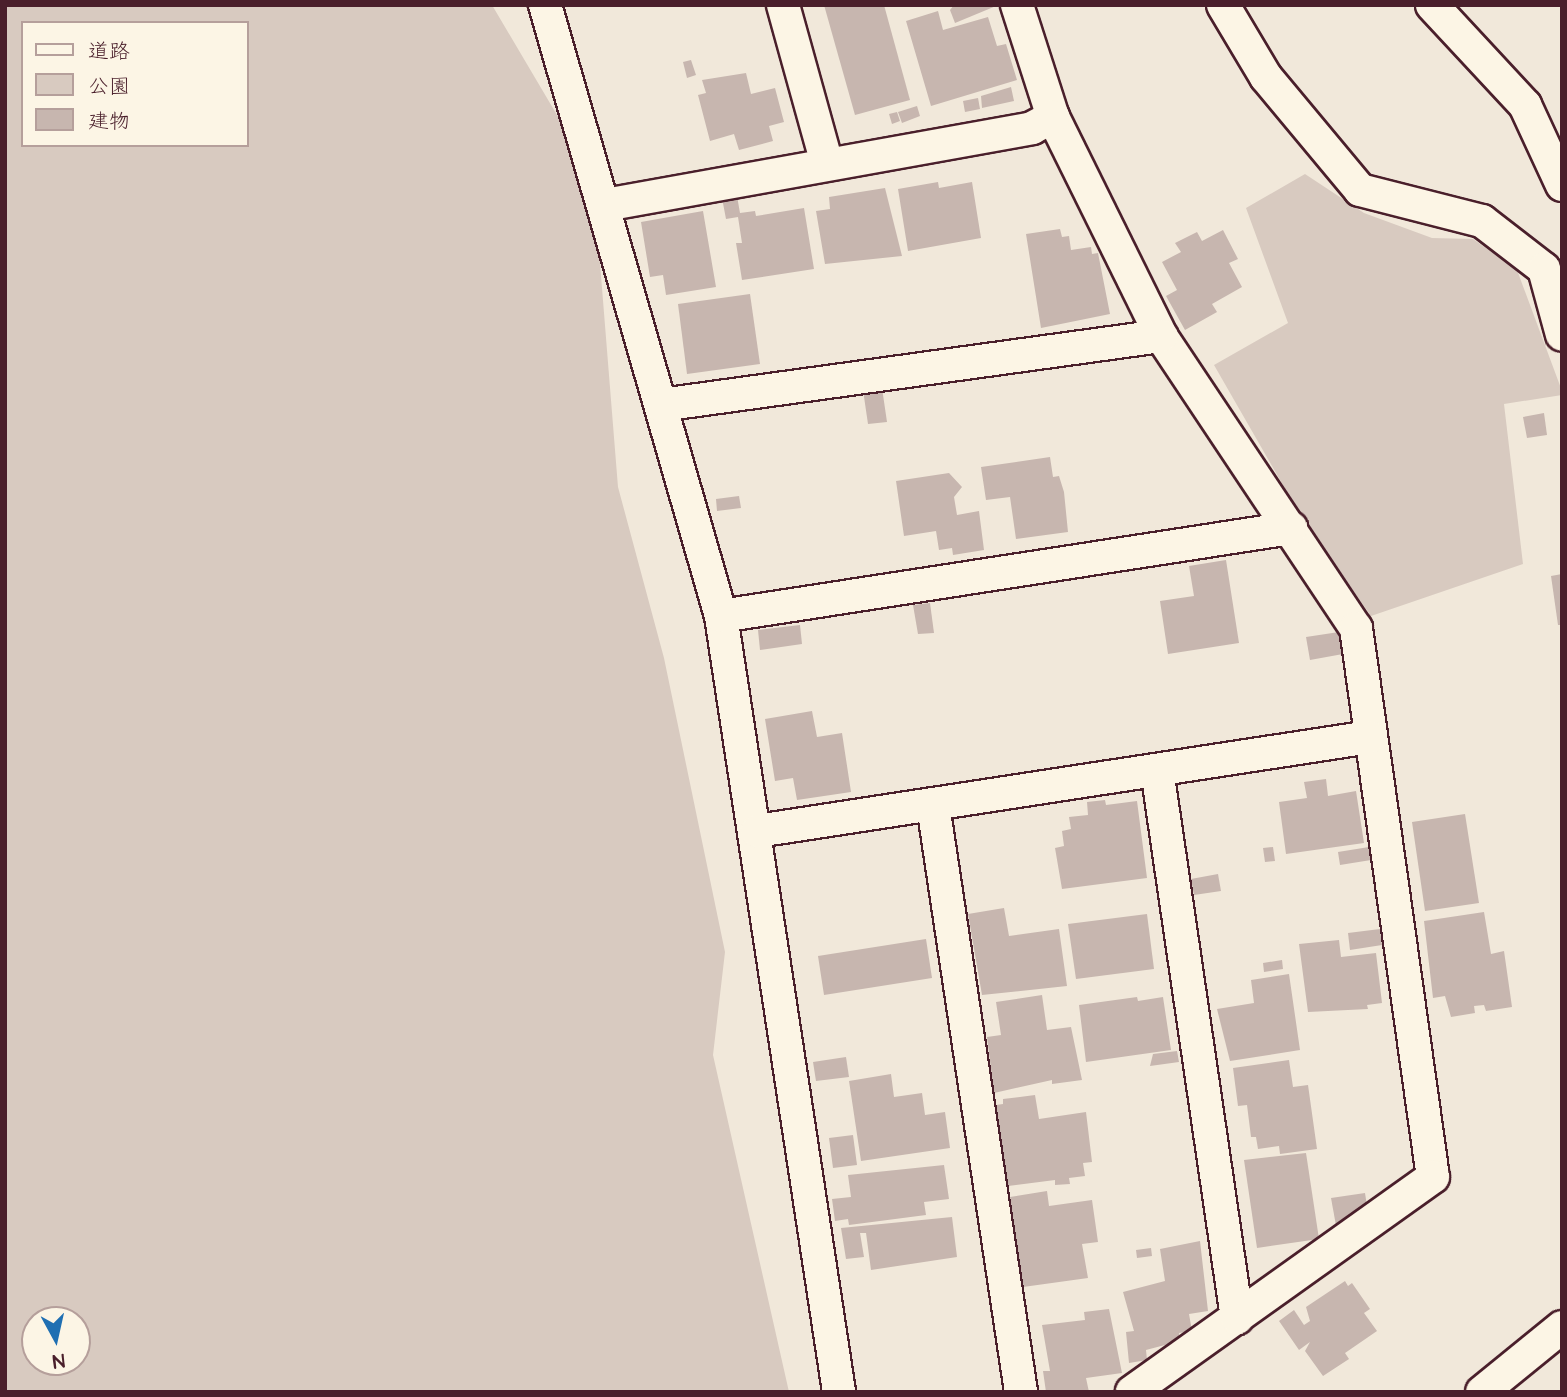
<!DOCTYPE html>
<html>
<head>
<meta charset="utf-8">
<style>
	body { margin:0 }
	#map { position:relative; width:1567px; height:1397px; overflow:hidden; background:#f1e8da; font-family:"Architects Daughter","Klee One",sans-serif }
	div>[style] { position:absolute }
	.green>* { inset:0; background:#d8cac0 }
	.building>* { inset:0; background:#c7b6af }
	.roads { filter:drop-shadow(2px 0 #4a1f2b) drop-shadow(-2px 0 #4a1f2b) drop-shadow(0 2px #4a1f2b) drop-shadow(0 -2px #4a1f2b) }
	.minor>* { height:32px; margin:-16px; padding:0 16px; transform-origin:16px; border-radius:16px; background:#fcf5e5 }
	span { translate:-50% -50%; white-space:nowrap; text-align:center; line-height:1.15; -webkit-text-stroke:7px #fcf5e5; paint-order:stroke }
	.frame { position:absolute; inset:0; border:7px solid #4a1f2b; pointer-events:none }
	.legend { position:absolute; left:21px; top:21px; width:228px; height:126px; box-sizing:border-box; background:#fcf5e5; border:2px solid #b59f9b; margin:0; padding:9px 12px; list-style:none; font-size:21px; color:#4a1f2b }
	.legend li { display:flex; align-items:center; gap:14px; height:35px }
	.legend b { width:35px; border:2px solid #b59f9b }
	.north { position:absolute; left:21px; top:1306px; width:70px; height:70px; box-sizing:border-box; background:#fcf5e5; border:2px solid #b59f9b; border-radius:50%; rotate:172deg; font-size:19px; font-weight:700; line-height:28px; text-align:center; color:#4a1f2b }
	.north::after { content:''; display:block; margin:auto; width:24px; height:32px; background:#1f6fb2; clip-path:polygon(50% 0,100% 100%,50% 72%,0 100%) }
</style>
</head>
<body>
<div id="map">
	<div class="green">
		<div style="clip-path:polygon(evenodd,5px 5px,492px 5px,593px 176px,618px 487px,664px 658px,725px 952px,713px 1055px,789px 1392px,5px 1392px,5px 5px,23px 23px,247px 23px,247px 145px,23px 145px,23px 23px,5px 5px,35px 1320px,77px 1320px,77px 1362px,35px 1362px,35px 1320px)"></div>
		<div style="clip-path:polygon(1305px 174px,1364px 213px,1432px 238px,1473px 239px,1517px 270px,1562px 391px,1562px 395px,1504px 404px,1523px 564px,1371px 616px,1299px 513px,1214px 365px,1288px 323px,1246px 208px)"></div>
	</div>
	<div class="building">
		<div style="clip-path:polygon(824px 5px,884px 5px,910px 100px,855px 115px)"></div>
		<div style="clip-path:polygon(954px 5px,996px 5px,996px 6px,955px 23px,950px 10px)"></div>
		<div style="clip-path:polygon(938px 11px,943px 30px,988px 17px,997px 46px,1006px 44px,1017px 80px,931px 106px,906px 21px)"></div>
		<div style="clip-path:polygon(691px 60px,696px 75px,687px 78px,683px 62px)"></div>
		<div style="clip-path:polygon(746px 73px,751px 94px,775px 88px,784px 122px,769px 126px,773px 141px,739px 150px,734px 134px,710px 141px,698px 95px,706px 93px,702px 80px)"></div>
		<div style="clip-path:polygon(1011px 87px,1014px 101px,982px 108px,981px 96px)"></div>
		<div style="clip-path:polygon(978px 98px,980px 109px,965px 112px,963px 101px)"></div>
		<div style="clip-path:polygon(917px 106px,920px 116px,902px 123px,898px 112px)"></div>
		<div style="clip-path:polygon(897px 112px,900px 121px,892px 124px,889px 114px)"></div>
		<div style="clip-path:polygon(938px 182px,939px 188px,972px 182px,981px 238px,908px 251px,898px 189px)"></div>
		<div style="clip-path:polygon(885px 188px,902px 256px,825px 264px,816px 211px,830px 209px,829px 197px)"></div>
		<div style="clip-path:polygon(737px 196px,740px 213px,755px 211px,756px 216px,804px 208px,814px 269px,742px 280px,736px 243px,742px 243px,738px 217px,726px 219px,722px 198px)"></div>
		<div style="clip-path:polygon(703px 211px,716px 287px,666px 295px,663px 275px,650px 277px,641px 222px)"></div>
		<div style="clip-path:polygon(1060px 229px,1062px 237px,1069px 236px,1071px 250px,1091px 247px,1092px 254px,1098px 253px,1110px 314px,1041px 328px,1026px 234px)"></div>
		<div style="clip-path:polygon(1223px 230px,1238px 259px,1229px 263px,1242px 287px,1212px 304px,1217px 312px,1185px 330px,1166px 296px,1177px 290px,1162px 262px,1181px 252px,1175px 243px,1197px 232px,1202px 241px)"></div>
		<div style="clip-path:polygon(750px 294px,760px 364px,687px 374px,678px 304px)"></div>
		<div style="clip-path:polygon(882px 388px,887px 422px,868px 424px,863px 390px)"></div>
		<div style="clip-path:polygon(1544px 413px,1547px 435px,1527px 438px,1523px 417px)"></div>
		<div style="clip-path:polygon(1050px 457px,1053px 477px,1059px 476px,1064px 492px,1068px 532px,1016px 539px,1010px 497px,986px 500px,981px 467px)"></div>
		<div style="clip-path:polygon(949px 473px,962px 487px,954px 497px,957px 515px,979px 511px,984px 550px,953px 555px,952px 548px,939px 550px,936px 531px,904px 536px,896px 481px)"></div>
		<div style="clip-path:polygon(739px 496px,741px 508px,717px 511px,716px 499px)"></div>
		<div style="clip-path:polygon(1226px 560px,1239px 643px,1168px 654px,1160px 601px,1194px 596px,1189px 566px)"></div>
		<div style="clip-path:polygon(1562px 574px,1562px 625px,1558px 625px,1551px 576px)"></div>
		<div style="clip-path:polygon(930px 603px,934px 633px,918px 634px,913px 605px)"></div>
		<div style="clip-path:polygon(800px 625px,802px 644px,760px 650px,758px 630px)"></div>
		<div style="clip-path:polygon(1339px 632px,1343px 654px,1310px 660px,1306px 637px)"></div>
		<div style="clip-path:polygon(812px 711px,817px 737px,842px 733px,851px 792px,797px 800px,793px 778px,775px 781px,765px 719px)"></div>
		<div style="clip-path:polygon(1326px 779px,1328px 796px,1356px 791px,1364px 843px,1286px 854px,1279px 802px,1307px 798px,1304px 782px)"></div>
		<div style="clip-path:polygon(1105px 800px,1106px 805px,1137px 801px,1147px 878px,1062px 889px,1055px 848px,1064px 846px,1062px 831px,1071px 829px,1069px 817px,1088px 815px,1087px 802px)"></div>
		<div style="clip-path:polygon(1465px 814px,1479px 903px,1425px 911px,1412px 822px)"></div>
		<div style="clip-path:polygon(1273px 847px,1275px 861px,1265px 862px,1263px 848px)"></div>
		<div style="clip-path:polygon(1369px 847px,1371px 860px,1340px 865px,1338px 852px)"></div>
		<div style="clip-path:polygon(1218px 874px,1221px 891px,1194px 895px,1191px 879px)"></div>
		<div style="clip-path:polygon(1004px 908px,1009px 936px,1059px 929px,1067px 986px,982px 995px,968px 914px)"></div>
		<div style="clip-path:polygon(1484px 912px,1491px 954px,1504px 951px,1512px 1007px,1486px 1011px,1484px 1005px,1474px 1006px,1475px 1013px,1451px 1017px,1445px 996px,1433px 998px,1424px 921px)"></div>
		<div style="clip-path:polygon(1147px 914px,1154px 969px,1076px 979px,1068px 924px)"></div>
		<div style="clip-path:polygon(1380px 929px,1382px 945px,1350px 950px,1348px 933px)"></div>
		<div style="clip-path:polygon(926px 939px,932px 978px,824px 995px,818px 956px)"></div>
		<div style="clip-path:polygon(1339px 940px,1341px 957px,1376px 953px,1382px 1003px,1367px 1005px,1368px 1009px,1308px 1012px,1299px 944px)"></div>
		<div style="clip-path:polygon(1282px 960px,1283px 969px,1264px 972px,1263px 963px)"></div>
		<div style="clip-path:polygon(1289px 974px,1300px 1050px,1230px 1061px,1217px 1009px,1254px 1003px,1251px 980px)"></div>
		<div style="clip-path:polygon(1042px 995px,1047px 1030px,1071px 1027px,1082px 1080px,1052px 1084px,1052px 1080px,994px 1093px,987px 1037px,1001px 1035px,996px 1002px)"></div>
		<div style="clip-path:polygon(1137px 997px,1138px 1001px,1163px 997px,1171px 1050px,1086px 1062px,1079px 1005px)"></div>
		<div style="clip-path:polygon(1177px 1051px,1179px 1062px,1150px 1066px,1153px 1054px)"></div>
		<div style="clip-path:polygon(846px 1057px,849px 1077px,816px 1081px,813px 1062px)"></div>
		<div style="clip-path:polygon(1289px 1060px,1293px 1087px,1308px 1085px,1317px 1149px,1280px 1154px,1279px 1146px,1258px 1149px,1256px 1137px,1251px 1137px,1247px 1105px,1238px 1106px,1233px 1068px)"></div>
		<div style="clip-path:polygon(891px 1074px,894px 1097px,922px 1093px,925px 1115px,945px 1112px,950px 1148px,861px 1161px,849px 1081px)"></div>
		<div style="clip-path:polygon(1035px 1095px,1039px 1119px,1086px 1112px,1092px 1162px,1083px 1163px,1085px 1176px,1069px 1178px,1070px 1184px,1055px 1185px,1055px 1180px,1008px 1186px,996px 1105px,1003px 1104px,1003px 1099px)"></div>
		<div style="clip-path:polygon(853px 1135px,857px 1165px,833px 1168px,829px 1138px)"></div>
		<div style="clip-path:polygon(1306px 1153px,1319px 1239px,1257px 1248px,1244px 1160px)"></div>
		<div style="clip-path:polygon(944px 1165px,949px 1199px,924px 1202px,926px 1215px,849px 1225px,848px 1219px,835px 1221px,832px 1199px,851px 1197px,848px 1175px)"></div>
		<div style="clip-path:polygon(1047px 1191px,1049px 1206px,1092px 1200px,1098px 1242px,1082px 1244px,1088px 1278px,1023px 1287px,1010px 1197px)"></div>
		<div style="clip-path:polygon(1365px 1193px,1367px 1206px,1337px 1231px,1331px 1198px)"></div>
		<div style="clip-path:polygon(952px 1217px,957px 1257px,871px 1270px,866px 1233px,860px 1233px,864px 1257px,846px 1259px,841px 1228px)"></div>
		<div style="clip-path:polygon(1200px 1241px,1208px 1311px,1189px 1314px,1192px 1331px,1179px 1333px,1180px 1341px,1146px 1350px,1147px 1360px,1129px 1363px,1126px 1332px,1134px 1331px,1123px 1292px,1165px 1281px,1160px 1249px)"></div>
		<div style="clip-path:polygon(1151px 1248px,1152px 1256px,1137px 1258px,1136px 1250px)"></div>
		<div style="clip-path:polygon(1345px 1281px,1348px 1286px,1352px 1283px,1370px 1309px,1364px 1313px,1377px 1331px,1345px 1353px,1349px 1359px,1323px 1376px,1305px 1351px,1310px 1342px,1299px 1350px,1279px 1321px,1294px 1310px,1304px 1325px,1310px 1321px,1306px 1307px)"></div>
		<div style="clip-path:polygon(1109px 1309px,1122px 1373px,1086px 1378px,1089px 1392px,1046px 1392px,1043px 1371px,1050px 1371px,1042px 1325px,1085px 1320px,1084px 1312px)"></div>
	</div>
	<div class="roads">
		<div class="minor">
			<div style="left:545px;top:5px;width:636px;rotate:73.93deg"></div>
			<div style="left:721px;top:616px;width:785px;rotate:81.35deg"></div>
			<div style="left:783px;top:5px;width:165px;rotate:74.5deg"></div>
			<div style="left:1017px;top:5px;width:118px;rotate:72.2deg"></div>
			<div style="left:1053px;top:117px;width:244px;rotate:63.7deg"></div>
			<div style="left:1161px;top:336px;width:351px;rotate:56.3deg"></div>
			<div style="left:1356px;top:628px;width:554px;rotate:82.02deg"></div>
			<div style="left:1433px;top:1177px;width:370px;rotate:144.5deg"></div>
			<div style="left:1223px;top:5px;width:84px;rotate:59.2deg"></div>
			<div style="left:1266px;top:77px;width:147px;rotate:50.2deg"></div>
			<div style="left:1360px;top:190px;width:126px;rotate:14.3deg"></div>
			<div style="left:1482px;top:221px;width:78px;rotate:37.7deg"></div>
			<div style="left:1544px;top:269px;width:68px;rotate:74.7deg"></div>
			<div style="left:1432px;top:5px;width:137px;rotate:47.1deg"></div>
			<div style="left:1525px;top:105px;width:88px;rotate:65.2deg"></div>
			<div style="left:605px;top:205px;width:434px;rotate:-10.2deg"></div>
			<div style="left:1032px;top:128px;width:24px;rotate:-28deg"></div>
			<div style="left:661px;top:405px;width:505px;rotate:-7.86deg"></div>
			<div style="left:721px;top:616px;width:577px;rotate:-8.78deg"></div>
			<div style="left:1157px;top:770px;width:554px;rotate:81.69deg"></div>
			<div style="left:933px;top:805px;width:594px;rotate:81.47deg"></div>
			<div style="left:757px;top:831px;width:620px;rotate:-8.72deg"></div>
			<div style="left:1482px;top:1392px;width:103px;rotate:-39.1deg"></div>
		</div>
	</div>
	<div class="frame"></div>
	<ul class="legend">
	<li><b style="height:9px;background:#fcf5e5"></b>道路</li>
	<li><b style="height:19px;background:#d8cac0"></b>公園</li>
	<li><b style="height:19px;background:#c7b6af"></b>建物</li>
	</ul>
	<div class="north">N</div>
</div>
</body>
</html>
